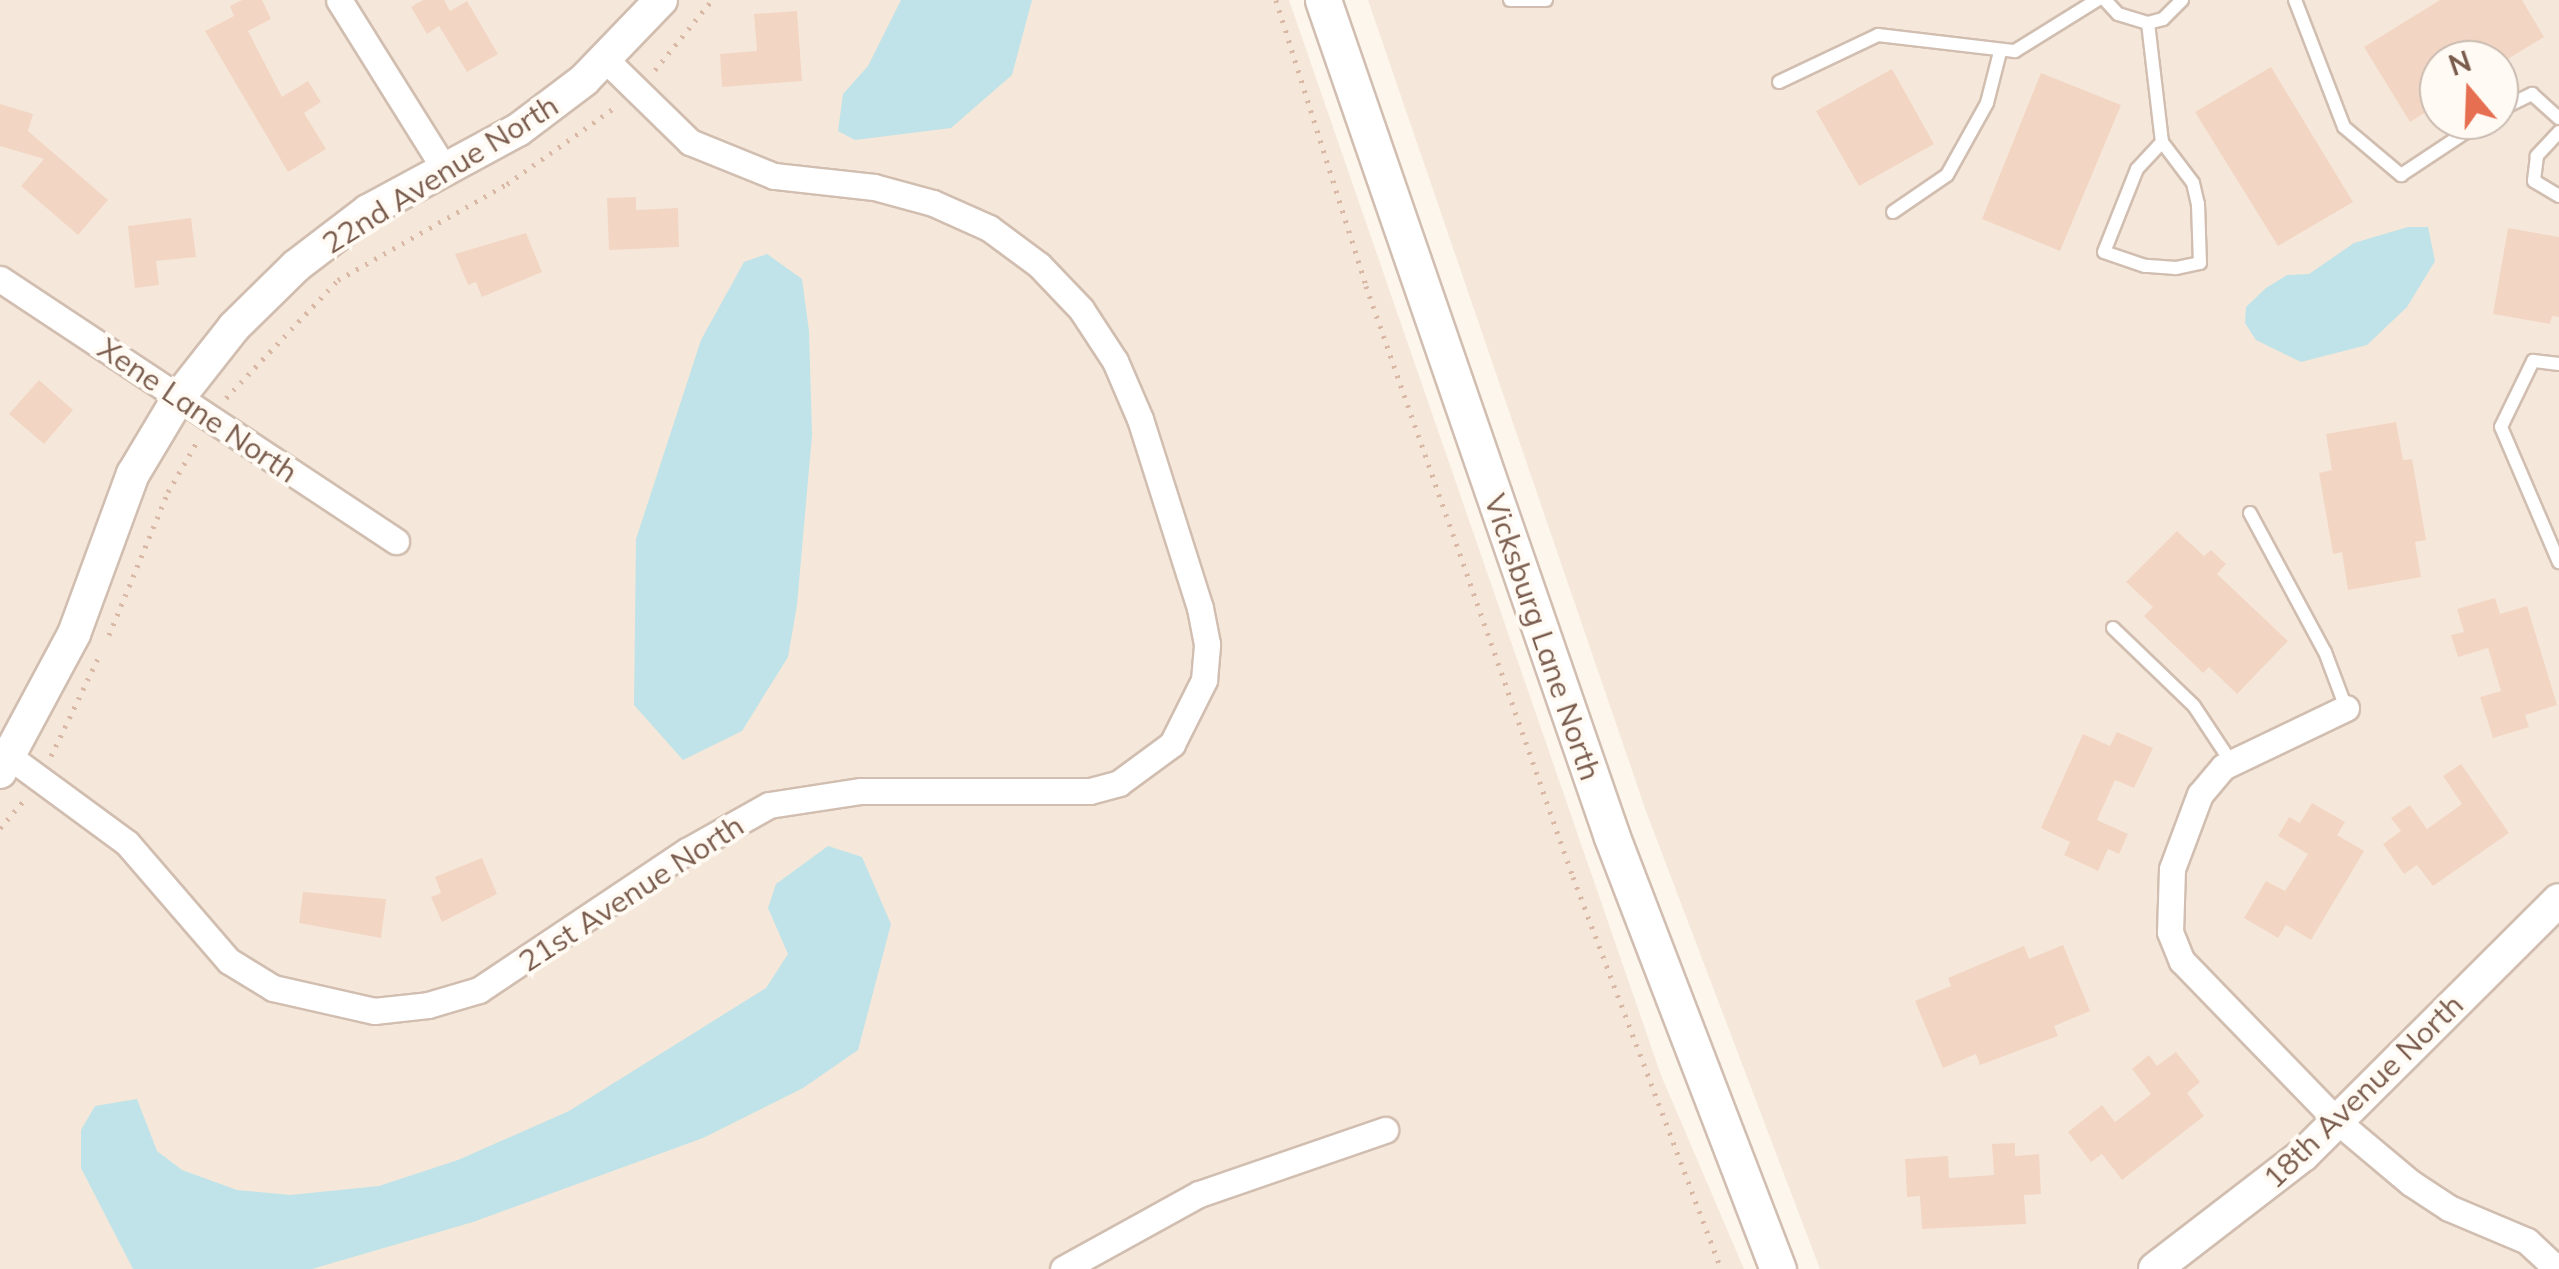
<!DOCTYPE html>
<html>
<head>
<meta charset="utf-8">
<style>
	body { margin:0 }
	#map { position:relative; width:2559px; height:1269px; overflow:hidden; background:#fdf6ec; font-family:Mulish,sans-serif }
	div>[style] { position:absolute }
	.residential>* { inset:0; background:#f5e8da }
	.water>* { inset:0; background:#bfe3e8 }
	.building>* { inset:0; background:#f3d5c3 }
	.path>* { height:5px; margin-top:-2.5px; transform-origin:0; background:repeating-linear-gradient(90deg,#d9b8a5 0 2.5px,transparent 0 10.5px) }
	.roads { filter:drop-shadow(2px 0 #d1beb0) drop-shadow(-2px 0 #d1beb0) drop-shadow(0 2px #d1beb0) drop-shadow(0 -2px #d1beb0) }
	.service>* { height:12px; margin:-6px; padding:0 6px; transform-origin:6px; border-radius:6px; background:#fff }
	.minor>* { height:25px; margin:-12.5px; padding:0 12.5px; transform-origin:12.5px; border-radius:12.5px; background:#fff }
	.tertiary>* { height:32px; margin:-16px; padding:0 16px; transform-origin:16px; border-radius:16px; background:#fff }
	.secondary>* { height:35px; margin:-17.5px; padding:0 17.5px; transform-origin:17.5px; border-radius:17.5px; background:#fff }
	span { translate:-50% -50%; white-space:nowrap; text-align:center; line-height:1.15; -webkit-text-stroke:8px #fffaf3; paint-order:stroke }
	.street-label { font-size:30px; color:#7a5c4d }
	.north { position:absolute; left:2419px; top:40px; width:100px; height:100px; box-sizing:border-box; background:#fffaf3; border:2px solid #cabbb1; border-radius:50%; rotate:341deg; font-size:28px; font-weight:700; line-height:40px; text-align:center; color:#7a5c4d }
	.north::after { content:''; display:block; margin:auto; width:35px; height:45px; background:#e76f51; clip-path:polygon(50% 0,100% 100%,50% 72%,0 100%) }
</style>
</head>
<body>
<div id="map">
	<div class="residential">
		<div style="clip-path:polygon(0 0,1289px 0,1661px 1075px,1744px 1269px,0 1269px)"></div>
		<div style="clip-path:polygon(evenodd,1368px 0,2559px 0,2559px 1269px,1820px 1269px,1647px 814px,1368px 0,2439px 60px,2499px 60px,2499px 120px,2439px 120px,2439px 60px)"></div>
	</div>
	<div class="water">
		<div style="clip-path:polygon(901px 0,1032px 0,1012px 75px,951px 128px,855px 140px,838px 131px,843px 94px,868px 66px)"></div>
		<div style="clip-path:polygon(2408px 227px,2428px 227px,2435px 261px,2407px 307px,2367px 345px,2301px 362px,2256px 340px,2245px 323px,2246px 307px,2266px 288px,2287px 275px,2309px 274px,2354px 243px)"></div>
		<div style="clip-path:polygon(767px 254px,802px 279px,809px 331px,812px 435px,797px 605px,788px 657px,742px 731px,683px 760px,634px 705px,636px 539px,701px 340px,744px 262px)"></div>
		<div style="clip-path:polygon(828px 846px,862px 857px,891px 924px,858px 1050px,803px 1088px,703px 1138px,473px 1222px,312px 1269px,133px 1269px,81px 1168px,81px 1130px,95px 1106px,137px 1099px,157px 1151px,182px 1170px,237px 1190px,290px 1195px,379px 1186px,458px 1160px,569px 1111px,766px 988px,788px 954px,768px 908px,776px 884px)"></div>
	</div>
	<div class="building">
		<div style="clip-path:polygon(242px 0,262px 0,271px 19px,248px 31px,282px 97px,308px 81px,321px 102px,304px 113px,326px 149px,288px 172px,205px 31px,234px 16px,230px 6px)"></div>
		<div style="clip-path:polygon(423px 0,444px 0,450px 11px,467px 1px,498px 54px,467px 72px,439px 26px,427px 34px,411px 7px)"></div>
		<div style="clip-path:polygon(2440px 0,2522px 0,2544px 37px,2506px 60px,2439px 60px,2439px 104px,2410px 122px,2364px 47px)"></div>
		<div style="clip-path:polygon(797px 11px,802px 81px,722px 87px,720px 54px,757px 51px,754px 14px)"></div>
		<div style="clip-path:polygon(2271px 67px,2353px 202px,2278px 246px,2195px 112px)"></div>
		<div style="clip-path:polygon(1892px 69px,1934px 144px,1859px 186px,1816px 111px)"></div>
		<div style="clip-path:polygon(2041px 73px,2121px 105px,2060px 251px,1982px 219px)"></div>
		<div style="clip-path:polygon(0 104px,33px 114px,28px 131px,108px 200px,78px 235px,21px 186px,44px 159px,0 146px)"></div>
		<div style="clip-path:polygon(636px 197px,636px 210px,678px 208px,679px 247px,609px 250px,607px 198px)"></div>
		<div style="clip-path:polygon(191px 218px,196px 257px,156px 261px,159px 285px,135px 288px,128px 226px)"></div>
		<div style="clip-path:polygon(2508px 228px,2559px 237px,2559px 317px,2552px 316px,2550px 324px,2493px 314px)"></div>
		<div style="clip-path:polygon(526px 233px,542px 272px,482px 297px,476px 282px,468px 285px,455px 254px)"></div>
		<div style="clip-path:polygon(39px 380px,73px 410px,44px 444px,9px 414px)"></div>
		<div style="clip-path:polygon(2396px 422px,2403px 460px,2412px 459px,2426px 540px,2415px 542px,2421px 577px,2348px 590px,2342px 552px,2333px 554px,2319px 473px,2332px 470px,2326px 434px)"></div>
		<div style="clip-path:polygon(2177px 531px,2204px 556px,2211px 550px,2226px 564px,2217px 574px,2288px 641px,2237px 694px,2209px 667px,2203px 673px,2144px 616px,2153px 607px,2126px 582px)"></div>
		<div style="clip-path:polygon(2495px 598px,2500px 614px,2527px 606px,2557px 705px,2525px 715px,2529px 727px,2493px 738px,2480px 697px,2501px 691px,2488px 648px,2458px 657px,2451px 635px,2464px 632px,2457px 609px)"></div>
		<div style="clip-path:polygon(2117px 732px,2153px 748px,2134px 788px,2115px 780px,2097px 820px,2128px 834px,2119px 854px,2108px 849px,2098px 871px,2064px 855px,2070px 842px,2041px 828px,2083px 734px,2110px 746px)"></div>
		<div style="clip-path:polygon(2461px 764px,2509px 833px,2433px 886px,2417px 865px,2404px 874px,2383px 844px,2401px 831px,2391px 818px,2410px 805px,2427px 829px,2462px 804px,2443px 776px)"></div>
		<div style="clip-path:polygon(2312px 803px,2345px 822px,2337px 835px,2364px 851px,2311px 940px,2286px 925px,2278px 938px,2244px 918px,2266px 881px,2285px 891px,2308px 854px,2278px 836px,2289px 817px,2300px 823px)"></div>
		<div style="clip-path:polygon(482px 858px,497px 894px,442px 922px,431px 897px,441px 893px,435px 877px)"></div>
		<div style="clip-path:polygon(303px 892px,386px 899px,381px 938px,299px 923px)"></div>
		<div style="clip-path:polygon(2063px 945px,2090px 1011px,2054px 1026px,2058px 1036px,2039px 1043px,1980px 1065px,1976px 1054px,1943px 1068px,1915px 1001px,1951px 986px,1948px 978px,2024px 946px,2029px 959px)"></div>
		<div style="clip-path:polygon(2176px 1052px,2200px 1082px,2187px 1093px,2204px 1116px,2122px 1180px,2102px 1154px,2091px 1162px,2068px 1132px,2102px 1105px,2115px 1122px,2151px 1094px,2132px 1069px,2149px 1055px,2157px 1066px)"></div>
		<div style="clip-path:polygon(2015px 1143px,2015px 1156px,2039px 1154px,2041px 1194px,2024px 1195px,2026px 1224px,1922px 1229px,1920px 1196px,1907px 1197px,1905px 1159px,1948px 1156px,1949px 1178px,1994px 1175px,1992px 1144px)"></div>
	</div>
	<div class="path">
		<div style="left:1276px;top:0;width:300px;rotate:72.5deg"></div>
		<div style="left:1366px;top:286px;width:626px;rotate:70.7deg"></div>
		<div style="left:1573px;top:877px;width:419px;rotate:69.3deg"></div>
		<div style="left:655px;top:70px;width:90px;rotate:-50.8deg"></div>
		<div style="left:226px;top:398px;width:163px;rotate:-46.5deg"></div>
		<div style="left:338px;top:280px;width:194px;rotate:-29.6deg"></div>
		<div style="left:507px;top:184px;width:136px;rotate:-35.4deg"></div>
		<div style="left:109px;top:635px;width:155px;rotate:-67.6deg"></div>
		<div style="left:168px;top:492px;width:60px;rotate:-60deg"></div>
		<div style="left:51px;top:756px;width:113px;rotate:-64.3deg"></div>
		<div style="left:0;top:828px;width:37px;rotate:-49deg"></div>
	</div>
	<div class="roads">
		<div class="service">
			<div style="left:1510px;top:0;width:36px"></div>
			<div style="left:2105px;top:0;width:19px;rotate:47deg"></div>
			<div style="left:2118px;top:14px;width:31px;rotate:17deg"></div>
			<div style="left:2148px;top:23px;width:16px;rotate:-15deg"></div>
			<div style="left:2163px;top:19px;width:27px;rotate:-45deg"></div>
			<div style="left:2295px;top:0;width:136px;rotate:68.9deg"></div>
			<div style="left:2344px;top:127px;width:75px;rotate:40.1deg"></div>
			<div style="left:2401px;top:175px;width:100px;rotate:-33.5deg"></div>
			<div style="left:2148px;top:23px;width:120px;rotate:83.3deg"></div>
			<div style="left:2162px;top:142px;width:51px;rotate:52.9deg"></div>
			<div style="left:2193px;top:183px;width:22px;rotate:77deg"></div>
			<div style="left:2198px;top:204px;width:59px;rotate:88.1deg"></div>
			<div style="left:2200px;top:263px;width:25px;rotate:168deg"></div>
			<div style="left:2176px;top:268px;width:31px;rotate:-176deg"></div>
			<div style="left:2145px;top:266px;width:43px;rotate:-161.1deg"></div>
			<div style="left:2104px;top:252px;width:89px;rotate:-68.3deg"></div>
			<div style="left:2137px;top:169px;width:37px;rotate:-47deg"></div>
			<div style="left:1779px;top:82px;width:110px;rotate:-25.4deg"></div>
			<div style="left:1878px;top:35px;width:138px;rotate:6.7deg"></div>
			<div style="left:2015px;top:51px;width:97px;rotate:-31.9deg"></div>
			<div style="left:2499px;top:110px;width:37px;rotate:-26deg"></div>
			<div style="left:2532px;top:94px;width:36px;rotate:42deg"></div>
			<div style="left:2559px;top:132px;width:33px;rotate:133deg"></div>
			<div style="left:2537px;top:156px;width:25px;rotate:97deg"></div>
			<div style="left:2534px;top:181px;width:29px;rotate:31deg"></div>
			<div style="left:1893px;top:212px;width:65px;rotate:-34.4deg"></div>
			<div style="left:1947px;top:175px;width:82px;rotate:-60.9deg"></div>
			<div style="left:1987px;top:103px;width:53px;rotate:-75.7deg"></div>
			<div style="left:2559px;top:364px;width:26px;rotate:-173deg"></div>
			<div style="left:2533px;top:361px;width:73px;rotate:115.9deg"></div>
			<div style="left:2501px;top:427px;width:147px;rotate:66.8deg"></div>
			<div style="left:2250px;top:513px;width:158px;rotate:61.7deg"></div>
			<div style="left:2325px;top:652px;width:60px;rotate:69.4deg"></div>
			<div style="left:2113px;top:628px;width:112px;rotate:43.9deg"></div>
			<div style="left:2194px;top:706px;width:67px;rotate:56.5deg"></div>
		</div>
		<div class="minor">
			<div style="left:339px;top:0;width:198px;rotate:58deg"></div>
			<div style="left:0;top:279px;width:475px;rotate:33.5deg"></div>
			<div style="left:2346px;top:708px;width:136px;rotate:154.4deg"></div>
			<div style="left:2223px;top:767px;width:35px;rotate:130deg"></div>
			<div style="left:2200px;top:794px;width:80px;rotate:110.5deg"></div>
			<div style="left:2172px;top:869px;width:63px;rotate:91.8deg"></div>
			<div style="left:2170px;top:932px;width:31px;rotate:68deg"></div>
			<div style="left:2182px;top:961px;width:223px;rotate:45.9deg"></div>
			<div style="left:2337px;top:1121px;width:97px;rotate:40deg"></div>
			<div style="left:2411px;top:1183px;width:45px;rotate:33.3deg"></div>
			<div style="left:2449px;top:1208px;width:85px;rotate:22.9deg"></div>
			<div style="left:2527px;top:1241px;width:41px;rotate:43deg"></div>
			<div style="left:10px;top:757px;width:145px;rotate:36.3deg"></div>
			<div style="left:127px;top:843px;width:156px;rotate:49.2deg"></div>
			<div style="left:229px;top:961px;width:52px;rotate:31.5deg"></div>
			<div style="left:273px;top:988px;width:104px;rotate:12.8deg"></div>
			<div style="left:374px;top:1011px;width:54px;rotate:-6.3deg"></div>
			<div style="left:428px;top:1005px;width:53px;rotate:-16.4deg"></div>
			<div style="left:479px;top:990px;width:250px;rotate:-33.8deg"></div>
			<div style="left:687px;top:851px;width:94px;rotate:-29.3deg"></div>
			<div style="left:769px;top:805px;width:93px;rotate:-8.7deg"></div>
			<div style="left:861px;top:791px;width:229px"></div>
			<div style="left:1090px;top:791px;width:30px;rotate:-15deg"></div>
			<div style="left:1119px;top:783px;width:66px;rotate:-36.3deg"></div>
			<div style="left:1172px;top:744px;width:72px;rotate:-63.4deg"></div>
			<div style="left:1204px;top:680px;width:36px;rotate:-85deg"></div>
			<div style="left:1207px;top:644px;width:37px;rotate:-101deg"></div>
			<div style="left:1200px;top:608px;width:198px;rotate:-107.6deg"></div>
			<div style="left:1140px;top:419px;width:63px;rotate:-113.3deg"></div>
			<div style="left:1115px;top:361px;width:62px;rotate:-123.2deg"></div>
			<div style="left:1081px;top:309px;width:61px;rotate:-133.7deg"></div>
			<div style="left:1039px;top:265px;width:62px;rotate:-143.5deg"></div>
			<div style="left:989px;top:228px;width:61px;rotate:-155.9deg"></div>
			<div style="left:933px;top:203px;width:61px;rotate:-164.8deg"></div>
			<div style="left:874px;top:187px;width:101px;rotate:-173.7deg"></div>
			<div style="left:774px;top:176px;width:91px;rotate:-158deg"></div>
			<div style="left:690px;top:142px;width:116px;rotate:-135.7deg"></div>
			<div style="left:1063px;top:1269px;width:155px;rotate:-28.9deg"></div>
			<div style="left:1199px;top:1194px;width:197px;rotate:-19deg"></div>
		</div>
		<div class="tertiary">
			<div style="left:0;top:772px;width:157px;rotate:-61.8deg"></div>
			<div style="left:74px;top:634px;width:171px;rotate:-69.8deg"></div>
			<div style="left:133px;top:474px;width:90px;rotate:-59.1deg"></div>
			<div style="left:179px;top:397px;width:89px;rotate:-51.8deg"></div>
			<div style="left:234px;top:327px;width:87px;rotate:-44.5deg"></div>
			<div style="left:296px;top:266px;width:91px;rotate:-37.4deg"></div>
			<div style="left:368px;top:211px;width:170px;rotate:-28.4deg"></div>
			<div style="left:518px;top:130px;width:83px;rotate:-37.1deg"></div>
			<div style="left:584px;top:80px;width:111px;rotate:-46.1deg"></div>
			<div style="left:2155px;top:1269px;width:187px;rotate:-37.6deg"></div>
			<div style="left:2303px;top:1155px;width:361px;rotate:-44.9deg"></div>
		</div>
		<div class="secondary">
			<div style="left:1323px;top:0;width:885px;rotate:70.95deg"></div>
			<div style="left:1612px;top:837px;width:463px;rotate:69deg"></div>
		</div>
	</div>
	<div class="street-label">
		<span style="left:440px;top:174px;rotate:-32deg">22nd Avenue North</span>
		<span style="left:198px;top:410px;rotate:34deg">Xene Lane North</span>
		<span style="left:1543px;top:637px;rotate:71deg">Vicksburg Lane North</span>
		<span style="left:631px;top:893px;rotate:-33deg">21st Avenue North</span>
		<span style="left:2363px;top:1091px;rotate:-44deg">18th Avenue North</span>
	</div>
	<div class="north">N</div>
</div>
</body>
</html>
